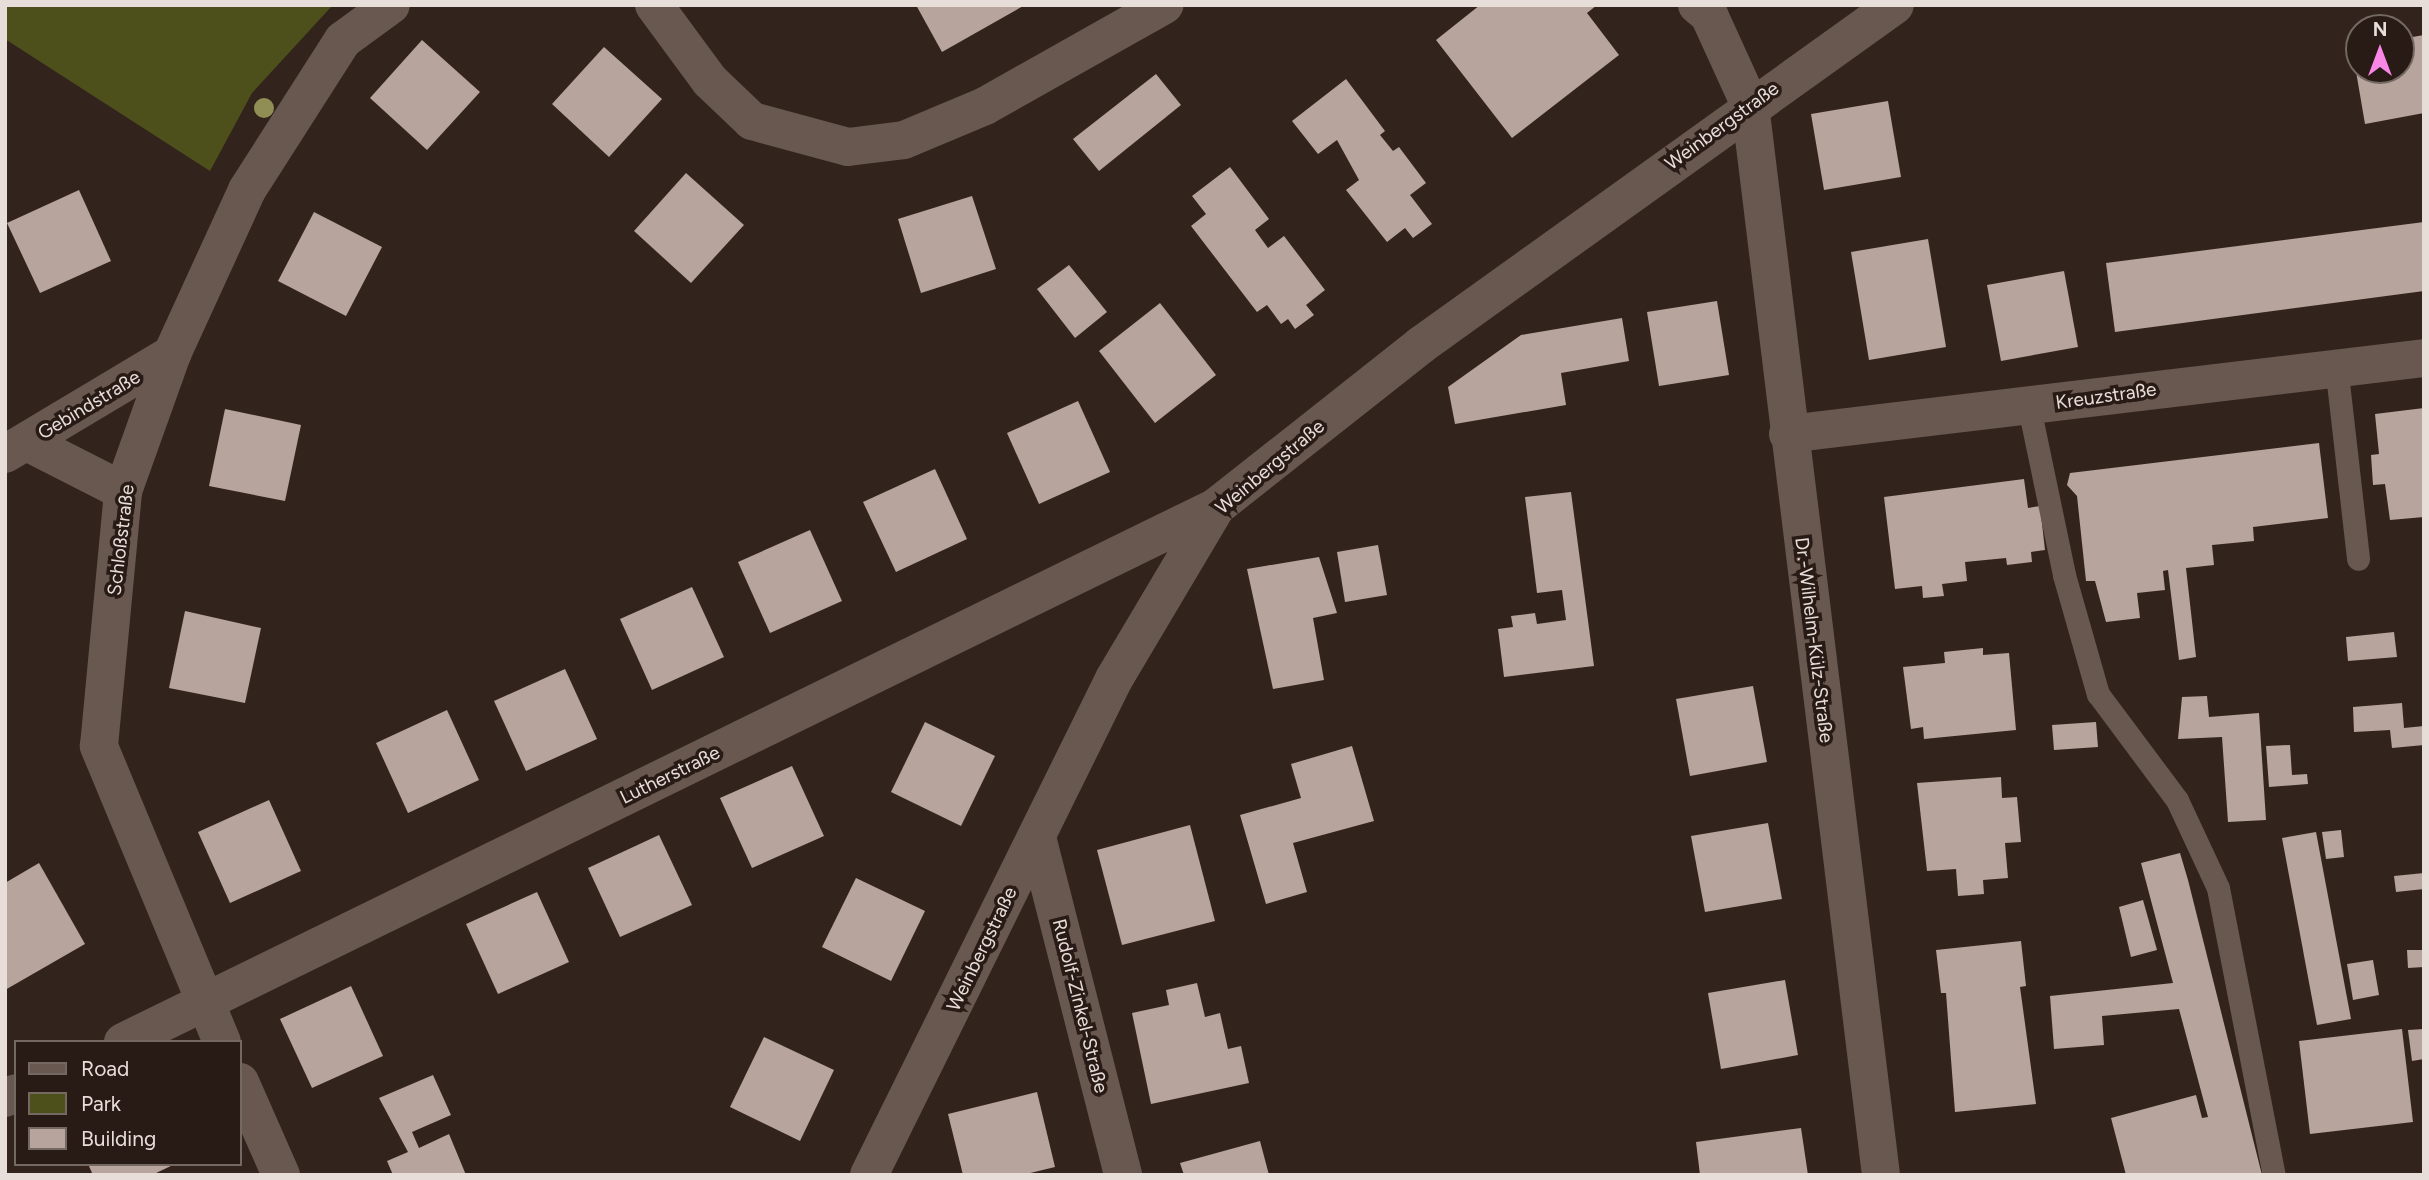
<!DOCTYPE html>
<html>
<head>
<meta charset="utf-8">
<style>
	body { margin:0 }
	#map { position:relative; width:2429px; height:1180px; overflow:hidden; background:#32241d; font-family:Figtree,sans-serif }
	div>[style] { position:absolute }
	.green>* { inset:0; background:#4e501b }
	.building>* { inset:0; background:#b7a49c }
	.service>* { height:23px; margin:-11.5px; padding:0 11.5px; transform-origin:11.5px; border-radius:11.5px; background:#695850 }
	.minor>* { height:38px; margin:-19px; padding:0 19px; transform-origin:19px; border-radius:19px; background:#695850 }
	.trees>* { width:20px; height:20px; margin:-10px; border-radius:50%; background:#918e55 }
	span { translate:-50% -50%; white-space:nowrap; text-align:center; line-height:1.15; -webkit-text-stroke:7px #281a14; paint-order:stroke }
	.street-label { font-size:19px; color:#e7ddd9 }
	.frame { position:absolute; inset:0; border:7px solid #e7ddd9; pointer-events:none }
	.legend { position:absolute; left:14px; top:1040px; width:228px; height:126px; box-sizing:border-box; background:#281a14; border:2px solid #746863; margin:0; padding:9px 12px; list-style:none; font-size:21px; color:#e7ddd9 }
	.legend li { display:flex; align-items:center; gap:14px; height:35px }
	.legend b { width:35px; border:2px solid #746863 }
	.north { position:absolute; left:2345px; top:14px; width:70px; height:70px; box-sizing:border-box; background:#281a14; border:2px solid #746863; border-radius:50%; rotate:0deg; font-size:19px; font-weight:700; line-height:28px; text-align:center; color:#e7ddd9 }
	.north::after { content:''; display:block; margin:auto; width:24px; height:32px; background:#fa87e6; clip-path:polygon(50% 0,100% 100%,50% 72%,0 100%) }
</style>
</head>
<body>
<div id="map">
	<div class="green">
		<div style="clip-path:polygon(5px 5px,330px 5px,331px 7px,252px 93px,210px 171px,5px 39px)"></div>
	</div>
	<div class="building">
		<div style="clip-path:polygon(916px 5px,1025px 5px,942px 52px)"></div>
		<div style="clip-path:polygon(1480px 5px,1597px 5px,1587px 13px,1619px 55px,1512px 138px,1436px 40px)"></div>
		<div style="clip-path:polygon(2424px 35px,2424px 113px,2365px 124px,2352px 48px,2359px 46px,2359px 70px,2401px 70px,2401px 39px)"></div>
		<div style="clip-path:polygon(422px 40px,480px 92px,427px 150px,370px 98px)"></div>
		<div style="clip-path:polygon(604px 47px,662px 99px,609px 157px,552px 104px)"></div>
		<div style="clip-path:polygon(1156px 74px,1181px 105px,1099px 171px,1073px 139px)"></div>
		<div style="clip-path:polygon(1346px 79px,1385px 131px,1380px 135px,1393px 151px,1399px 147px,1426px 183px,1410px 195px,1432px 224px,1413px 238px,1405px 228px,1387px 242px,1346px 190px,1359px 180px,1337px 140px,1318px 154px,1292px 121px)"></div>
		<div style="clip-path:polygon(1888px 101px,1901px 177px,1824px 190px,1811px 114px)"></div>
		<div style="clip-path:polygon(1230px 167px,1269px 219px,1255px 230px,1268px 248px,1284px 236px,1325px 290px,1306px 305px,1314px 315px,1295px 329px,1288px 319px,1281px 324px,1267px 305px,1257px 312px,1191px 226px,1206px 214px,1192px 196px)"></div>
		<div style="clip-path:polygon(686px 173px,744px 225px,691px 283px,634px 231px)"></div>
		<div style="clip-path:polygon(79px 190px,111px 261px,40px 293px,7px 223px)"></div>
		<div style="clip-path:polygon(972px 196px,996px 269px,921px 293px,898px 219px)"></div>
		<div style="clip-path:polygon(314px 212px,382px 247px,346px 316px,278px 281px)"></div>
		<div style="clip-path:polygon(2424px 222px,2424px 291px,2115px 332px,2106px 263px)"></div>
		<div style="clip-path:polygon(1928px 239px,1946px 347px,1869px 360px,1851px 252px)"></div>
		<div style="clip-path:polygon(1069px 265px,1107px 312px,1075px 338px,1037px 289px)"></div>
		<div style="clip-path:polygon(2064px 271px,2078px 347px,2001px 361px,1987px 285px)"></div>
		<div style="clip-path:polygon(1717px 301px,1729px 375px,1659px 386px,1647px 312px)"></div>
		<div style="clip-path:polygon(1160px 303px,1216px 375px,1155px 423px,1099px 351px)"></div>
		<div style="clip-path:polygon(1622px 318px,1629px 361px,1561px 373px,1566px 405px,1455px 424px,1448px 387px,1521px 335px)"></div>
		<div style="clip-path:polygon(1078px 401px,1110px 472px,1039px 504px,1007px 433px)"></div>
		<div style="clip-path:polygon(2424px 408px,2424px 517px,2390px 520px,2385px 484px,2373px 485px,2371px 455px,2379px 454px,2375px 414px)"></div>
		<div style="clip-path:polygon(225px 409px,301px 425px,285px 501px,209px 486px)"></div>
		<div style="clip-path:polygon(2319px 443px,2328px 518px,2253px 527px,2254px 541px,2212px 545px,2214px 565px,2186px 568px,2196px 657px,2179px 660px,2168px 570px,2163px 571px,2165px 590px,2137px 593px,2140px 618px,2106px 622px,2095px 581px,2086px 581px,2077px 496px,2067px 485px,2070px 473px)"></div>
		<div style="clip-path:polygon(935px 469px,967px 539px,896px 572px,863px 502px)"></div>
		<div style="clip-path:polygon(2024px 479px,2028px 508px,2040px 506px,2045px 550px,2031px 552px,2032px 562px,2007px 565px,2006px 558px,1965px 562px,1967px 581px,1942px 584px,1944px 596px,1923px 598px,1922px 586px,1895px 589px,1884px 497px)"></div>
		<div style="clip-path:polygon(1571px 492px,1594px 666px,1504px 677px,1498px 629px,1513px 627px,1511px 616px,1535px 613px,1537px 624px,1566px 620px,1562px 590px,1537px 593px,1525px 497px)"></div>
		<div style="clip-path:polygon(810px 530px,842px 601px,770px 633px,738px 562px)"></div>
		<div style="clip-path:polygon(1378px 545px,1387px 595px,1345px 602px,1337px 552px)"></div>
		<div style="clip-path:polygon(1319px 557px,1337px 613px,1313px 618px,1324px 680px,1273px 689px,1247px 569px)"></div>
		<div style="clip-path:polygon(692px 587px,724px 657px,652px 690px,620px 619px)"></div>
		<div style="clip-path:polygon(185px 611px,261px 628px,245px 703px,169px 688px)"></div>
		<div style="clip-path:polygon(2394px 632px,2397px 657px,2348px 661px,2346px 637px)"></div>
		<div style="clip-path:polygon(1983px 648px,1983px 655px,2009px 653px,2016px 730px,1924px 739px,1923px 727px,1911px 729px,1903px 667px,1945px 663px,1944px 652px)"></div>
		<div style="clip-path:polygon(565px 669px,597px 739px,526px 771px,494px 701px)"></div>
		<div style="clip-path:polygon(1753px 686px,1767px 762px,1690px 776px,1676px 699px)"></div>
		<div style="clip-path:polygon(2207px 696px,2209px 717px,2259px 713px,2266px 820px,2228px 822px,2222px 737px,2178px 739px,2182px 697px)"></div>
		<div style="clip-path:polygon(2402px 703px,2404px 728px,2424px 726px,2424px 745px,2392px 748px,2390px 730px,2354px 732px,2353px 707px)"></div>
		<div style="clip-path:polygon(447px 710px,479px 780px,408px 813px,376px 743px)"></div>
		<div style="clip-path:polygon(925px 722px,995px 756px,961px 826px,891px 792px)"></div>
		<div style="clip-path:polygon(2096px 722px,2098px 747px,2054px 750px,2052px 725px)"></div>
		<div style="clip-path:polygon(2290px 745px,2292px 775px,2307px 774px,2308px 784px,2269px 787px,2266px 746px)"></div>
		<div style="clip-path:polygon(1352px 746px,1374px 821px,1293px 843px,1307px 892px,1266px 904px,1240px 815px,1301px 798px,1291px 764px)"></div>
		<div style="clip-path:polygon(792px 766px,824px 836px,752px 868px,720px 798px)"></div>
		<div style="clip-path:polygon(2001px 777px,2002px 798px,2017px 797px,2021px 842px,2005px 843px,2008px 878px,1983px 880px,1984px 894px,1958px 896px,1956px 869px,1927px 871px,1917px 783px)"></div>
		<div style="clip-path:polygon(269px 800px,301px 871px,230px 903px,198px 832px)"></div>
		<div style="clip-path:polygon(1768px 823px,1782px 899px,1705px 912px,1691px 836px)"></div>
		<div style="clip-path:polygon(1190px 825px,1215px 921px,1122px 945px,1097px 850px)"></div>
		<div style="clip-path:polygon(2341px 830px,2344px 857px,2326px 859px,2322px 832px)"></div>
		<div style="clip-path:polygon(2316px 832px,2351px 1019px,2317px 1025px,2282px 838px)"></div>
		<div style="clip-path:polygon(659px 835px,692px 905px,620px 937px,588px 868px)"></div>
		<div style="clip-path:polygon(2180px 853px,2188px 880px,2262px 1175px,2126px 1175px,2111px 1118px,2196px 1095px,2202px 1118px,2208px 1117px,2179px 1009px,2102px 1016px,2104px 1045px,2054px 1049px,2050px 996px,2173px 983px,2141px 863px)"></div>
		<div style="clip-path:polygon(39px 863px,85px 944px,5px 990px,5px 883px)"></div>
		<div style="clip-path:polygon(2424px 873px,2424px 889px,2396px 892px,2394px 876px)"></div>
		<div style="clip-path:polygon(856px 878px,925px 911px,891px 981px,822px 947px)"></div>
		<div style="clip-path:polygon(537px 892px,569px 962px,498px 994px,466px 924px)"></div>
		<div style="clip-path:polygon(2143px 900px,2157px 950px,2131px 957px,2119px 907px)"></div>
		<div style="clip-path:polygon(2021px 941px,2026px 986px,2020px 987px,2036px 1104px,1955px 1112px,1946px 993px,1941px 993px,1936px 950px)"></div>
		<div style="clip-path:polygon(2407px 950px,2424px 950px,2424px 967px,2408px 968px)"></div>
		<div style="clip-path:polygon(2373px 960px,2379px 995px,2353px 1000px,2347px 964px)"></div>
		<div style="clip-path:polygon(1785px 980px,1798px 1055px,1721px 1069px,1708px 993px)"></div>
		<div style="clip-path:polygon(1197px 983px,1205px 1017px,1220px 1013px,1228px 1049px,1241px 1046px,1249px 1083px,1151px 1104px,1132px 1013px,1169px 1005px,1166px 990px)"></div>
		<div style="clip-path:polygon(351px 986px,383px 1056px,312px 1088px,280px 1019px)"></div>
		<div style="clip-path:polygon(2402px 1029px,2413px 1122px,2310px 1134px,2299px 1041px)"></div>
		<div style="clip-path:polygon(2424px 1029px,2424px 1059px,2412px 1061px,2408px 1030px)"></div>
		<div style="clip-path:polygon(764px 1037px,834px 1070px,800px 1141px,730px 1107px)"></div>
		<div style="clip-path:polygon(433px 1075px,451px 1115px,412px 1132px,419px 1148px,449px 1134px,466px 1175px,393px 1175px,387px 1161px,408px 1152px,379px 1098px)"></div>
		<div style="clip-path:polygon(1037px 1092px,1055px 1167px,1022px 1175px,963px 1175px,948px 1114px)"></div>
		<div style="clip-path:polygon(1801px 1128px,1808px 1175px,1700px 1175px,1696px 1142px)"></div>
		<div style="clip-path:polygon(1260px 1141px,1269px 1175px,1184px 1175px,1180px 1163px)"></div>
		<div style="clip-path:polygon(88px 1164px,175px 1164px,152px 1175px,93px 1175px)"></div>
	</div>
	<div class="service">
		<div style="left:2336px;top:365px;width:195px;rotate:83.5deg"></div>
		<div style="left:2029px;top:407px;width:172px;rotate:78.2deg"></div>
		<div style="left:2064px;top:575px;width:124px;rotate:74.1deg"></div>
		<div style="left:2098px;top:694px;width:132px;rotate:53.3deg"></div>
		<div style="left:2177px;top:800px;width:97px;rotate:65deg"></div>
		<div style="left:2218px;top:888px;width:292px;rotate:79deg"></div>
	</div>
	<div class="minor">
		<div style="left:654px;top:5px;width:94px;rotate:53.6deg"></div>
		<div style="left:710px;top:81px;width:58px;rotate:43.6deg"></div>
		<div style="left:752px;top:121px;width:99px;rotate:15.2deg"></div>
		<div style="left:848px;top:147px;width:56px;rotate:-7.1deg"></div>
		<div style="left:904px;top:140px;width:88px;rotate:-22.8deg"></div>
		<div style="left:985px;top:106px;width:206px;rotate:-29.4deg"></div>
		<div style="left:1697px;top:5px;width:16px;rotate:40deg"></div>
		<div style="left:1709px;top:15px;width:99px;rotate:65.5deg"></div>
		<div style="left:1750px;top:105px;width:1078px;rotate:83.02deg"></div>
		<div style="left:1788px;top:434px;width:641px;rotate:-6.81deg"></div>
		<div style="left:27px;top:442px;width:108px;rotate:27deg"></div>
		<div style="left:5px;top:454px;width:195px;rotate:-30.9deg"></div>
		<div style="left:1037px;top:837px;width:349px;rotate:75.7deg"></div>
		<div style="left:123px;top:1042px;width:1217px;rotate:-26.08deg"></div>
		<div style="left:222px;top:1042px;width:321px;rotate:-112.6deg"></div>
		<div style="left:99px;top:746px;width:256px;rotate:-84.6deg"></div>
		<div style="left:123px;top:491px;width:145px;rotate:-70.3deg"></div>
		<div style="left:172px;top:354px;width:180px;rotate:-65.4deg"></div>
		<div style="left:247px;top:190px;width:178px;rotate:-57.4deg"></div>
		<div style="left:343px;top:40px;width:59px;rotate:-36.1deg"></div>
		<div style="left:240px;top:1082px;width:102px;rotate:66.2deg"></div>
		<div style="left:5px;top:1098px;width:12px;rotate:-24deg"></div>
		<div style="left:869px;top:1175px;width:553px;rotate:-63.71deg"></div>
		<div style="left:1114px;top:679px;width:200px;rotate:-59.3deg"></div>
		<div style="left:1216px;top:507px;width:261px;rotate:-38.3deg"></div>
		<div style="left:1421px;top:345px;width:583px;rotate:-35.65deg"></div>
	</div>
	<div class="trees">
		<div style="left:264px;top:108px"></div>
	</div>
	<div class="street-label">
		<span style="left:1722px;top:126px;rotate:-36deg">Weinbergstraße</span>
		<span style="left:2106px;top:396px;rotate:-8deg">Kreuzstraße</span>
		<span style="left:89px;top:405px;rotate:-31deg">Gebindstraße</span>
		<span style="left:1270px;top:467px;rotate:-40deg">Weinbergstraße</span>
		<span style="left:121px;top:540px;rotate:-83deg">Schloßstraße</span>
		<span style="left:1814px;top:640px;rotate:83deg">Dr.-Wilhelm-Külz-Straße</span>
		<span style="left:670px;top:775px;rotate:-26deg">Lutherstraße</span>
		<span style="left:982px;top:949px;rotate:-64deg">Weinbergstraße</span>
		<span style="left:1080px;top:1006px;rotate:76deg">Rudolf-Zinkel-Straße</span>
	</div>
	<div class="frame"></div>
	<ul class="legend">
	<li><b style="height:9px;background:#695850"></b>Road</li>
	<li><b style="height:19px;background:#4e501b"></b>Park</li>
	<li><b style="height:19px;background:#b7a49c"></b>Building</li>
	</ul>
	<div class="north">N</div>
</div>
</body>
</html>
